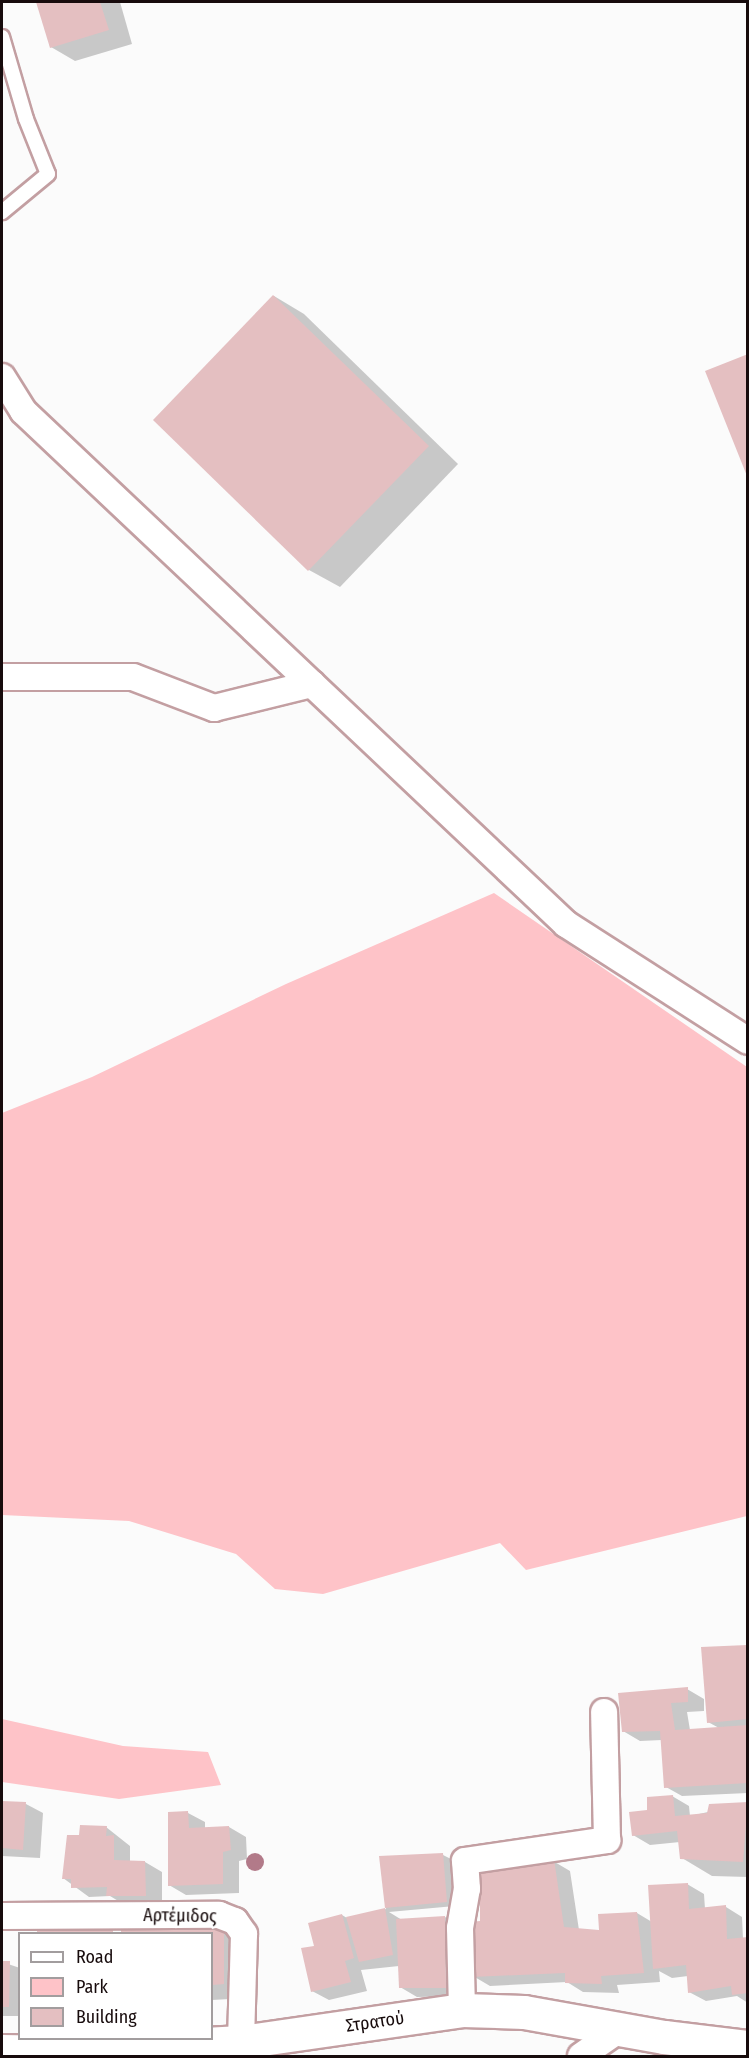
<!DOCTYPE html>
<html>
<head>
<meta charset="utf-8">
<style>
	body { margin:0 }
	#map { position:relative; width:749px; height:2058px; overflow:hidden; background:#fbfbfb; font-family:"Fira Sans Condensed",sans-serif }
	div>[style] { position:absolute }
	.green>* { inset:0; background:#fec3c8 }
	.shadow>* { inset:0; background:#0003 }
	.building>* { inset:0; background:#e4bfc1 }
	.roads { filter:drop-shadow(2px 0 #c39fa2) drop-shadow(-2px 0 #c39fa2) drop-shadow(0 2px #c39fa2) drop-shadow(0 -2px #c39fa2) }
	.service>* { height:14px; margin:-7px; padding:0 7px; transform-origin:7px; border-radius:7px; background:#fff }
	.minor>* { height:26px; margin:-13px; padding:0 13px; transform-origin:13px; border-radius:13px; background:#fff }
	.secondary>* { height:33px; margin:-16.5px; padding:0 16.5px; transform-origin:16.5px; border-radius:16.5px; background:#fff }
	.trees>* { width:18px; height:18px; margin:-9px; border-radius:50%; background:#b27a89 }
	span { translate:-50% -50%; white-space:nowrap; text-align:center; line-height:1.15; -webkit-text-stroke:4.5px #fff; paint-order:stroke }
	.street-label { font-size:18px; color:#170b0c }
	.frame { position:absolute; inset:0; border:3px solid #170b0c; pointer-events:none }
	.legend { position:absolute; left:18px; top:1932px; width:195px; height:108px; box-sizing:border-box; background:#fff; border:2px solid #a29d9e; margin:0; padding:8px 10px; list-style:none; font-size:18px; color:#170b0c }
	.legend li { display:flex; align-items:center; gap:12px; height:30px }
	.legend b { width:30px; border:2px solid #a29d9e }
</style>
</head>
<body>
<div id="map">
	<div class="green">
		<div style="clip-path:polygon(494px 893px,747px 1067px,747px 1516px,526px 1570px,500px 1543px,323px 1594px,275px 1589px,236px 1554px,129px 1521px,2px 1515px,2px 1113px,92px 1077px,286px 984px)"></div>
		<div style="clip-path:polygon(2px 1719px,123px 1746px,208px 1752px,221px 1785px,119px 1799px,2px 1782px)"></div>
	</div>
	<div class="shadow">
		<div style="clip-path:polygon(37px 2px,120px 2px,132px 44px,75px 61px,51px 47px)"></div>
		<div style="clip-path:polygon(274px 296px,304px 314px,458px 464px,340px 587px,309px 570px,155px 420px)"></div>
		<div style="clip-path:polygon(746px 1647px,748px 1793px,682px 1796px,666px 1787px,662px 1740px,640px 1741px,623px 1731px,687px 1689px,704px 1699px,704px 1711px,687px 1712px,690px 1730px,719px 1728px,708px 1722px)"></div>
		<div style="clip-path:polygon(672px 1796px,689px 1806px,690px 1816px,748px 1803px,748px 1877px,712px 1876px,682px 1858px,680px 1842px,650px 1845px,633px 1835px,648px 1811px)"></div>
		<div style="clip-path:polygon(2px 1802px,26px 1804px,43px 1813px,40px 1858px,2px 1856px)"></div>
		<div style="clip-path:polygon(188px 1813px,205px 1822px,205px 1829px,229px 1827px,246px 1837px,247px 1859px,239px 1861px,239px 1893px,186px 1895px,169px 1885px)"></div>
		<div style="clip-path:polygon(106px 1827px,130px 1846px,130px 1862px,145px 1862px,162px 1872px,162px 1905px,125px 1905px,110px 1896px,89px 1897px,63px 1878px,81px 1836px)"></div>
		<div style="clip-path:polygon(443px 1855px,451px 1859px,455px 1906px,389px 1912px,402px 1920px,445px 1917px,462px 1927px,462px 1996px,417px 1997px,400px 1987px,399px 1966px,361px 1970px,367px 1991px,329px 2000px,312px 1991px,316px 1947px,342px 1915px,347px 1918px,386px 1909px,380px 1858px)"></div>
		<div style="clip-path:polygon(553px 1861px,570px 1871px,579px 1930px,600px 1932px,637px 1913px,652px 1922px,687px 1884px,704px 1894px,705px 1909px,726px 1907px,742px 1917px,743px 1939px,748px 1939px,748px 2003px,737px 1996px,706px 2001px,689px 1992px,688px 1976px,672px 1978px,659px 1971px,660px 1982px,617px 1985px,619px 1993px,583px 1992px,567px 1982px,490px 1986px,473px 1976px,481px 1922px)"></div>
		<div style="clip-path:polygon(223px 1926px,248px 1940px,248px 1998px,212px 2000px,212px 1934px)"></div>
		<div style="clip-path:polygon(2px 1962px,20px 1968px,20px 2016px,2px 2016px)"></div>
	</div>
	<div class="building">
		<div style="clip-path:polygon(36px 2px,100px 2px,109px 30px,50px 48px)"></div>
		<div style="clip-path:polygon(273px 295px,429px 446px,308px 571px,153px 420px)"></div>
		<div style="clip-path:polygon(748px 354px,748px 476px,747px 476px,705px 371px)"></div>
		<div style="clip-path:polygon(747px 1645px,748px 1719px,707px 1723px,701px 1647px)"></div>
		<div style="clip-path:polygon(688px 1687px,688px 1702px,671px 1703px,675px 1730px,748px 1725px,748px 1783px,664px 1788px,660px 1731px,622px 1732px,618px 1693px)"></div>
		<div style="clip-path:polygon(673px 1795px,675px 1816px,707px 1813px,709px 1804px,748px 1802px,743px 1862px,680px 1859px,677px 1831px,632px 1836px,629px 1812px,647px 1810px,647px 1797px)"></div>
		<div style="clip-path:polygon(2px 1801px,26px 1802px,23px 1850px,2px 1848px)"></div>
		<div style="clip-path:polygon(188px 1811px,189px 1828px,229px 1826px,231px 1850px,223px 1852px,223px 1884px,168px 1886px,168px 1812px)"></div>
		<div style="clip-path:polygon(80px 1825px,107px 1826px,106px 1836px,114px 1835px,114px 1860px,145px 1861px,146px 1896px,106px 1896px,107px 1887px,71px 1888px,71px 1879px,62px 1879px,67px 1835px,79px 1835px)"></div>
		<div style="clip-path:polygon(443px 1853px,447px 1902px,385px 1908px,379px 1856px)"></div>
		<div style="clip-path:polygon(554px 1859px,564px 1927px,599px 1930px,598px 1914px,637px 1912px,644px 1973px,601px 1976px,602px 1984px,565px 1983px,565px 1973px,471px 1977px,469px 1922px,480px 1921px,480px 1868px)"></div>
		<div style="clip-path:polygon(688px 1883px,689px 1909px,726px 1905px,727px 1939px,748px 1937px,748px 1993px,732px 1995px,731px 1986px,688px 1993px,686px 1965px,653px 1969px,648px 1885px)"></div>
		<div style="clip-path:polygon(385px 1908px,393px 1955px,359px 1962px,346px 1917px)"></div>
		<div style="clip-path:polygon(342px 1914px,354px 1958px,345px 1961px,351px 1982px,311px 1992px,301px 1948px,314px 1946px,308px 1923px)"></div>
		<div style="clip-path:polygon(445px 1916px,446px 1988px,399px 1988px,396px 1919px)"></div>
		<div style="clip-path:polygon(224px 1924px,224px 1984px,212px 1985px,212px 1934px,121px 1934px,121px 1929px)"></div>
		<div style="clip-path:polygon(113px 1928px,113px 1934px,37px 1934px,37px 1931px)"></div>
		<div style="clip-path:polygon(2px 1961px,10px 1961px,9px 2007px,2px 2007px)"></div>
	</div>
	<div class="roads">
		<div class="service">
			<div style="left:2px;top:37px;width:85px;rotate:73.7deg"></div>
			<div style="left:26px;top:119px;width:59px;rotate:68.2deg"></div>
			<div style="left:48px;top:174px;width:60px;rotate:140.4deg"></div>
		</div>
		<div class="minor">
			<div style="left:2px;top:377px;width:40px;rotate:58deg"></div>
			<div style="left:23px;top:411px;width:747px;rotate:43.37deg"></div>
			<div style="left:566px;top:924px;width:216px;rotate:32.7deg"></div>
			<div style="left:2px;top:677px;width:131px"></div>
			<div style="left:133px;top:677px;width:87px;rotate:20.9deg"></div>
			<div style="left:214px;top:708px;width:101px;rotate:-13.8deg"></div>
			<div style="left:2px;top:1916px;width:217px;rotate:-0.3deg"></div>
			<div style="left:219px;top:1915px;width:17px;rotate:21deg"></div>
			<div style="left:235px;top:1921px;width:16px;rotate:55deg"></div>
			<div style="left:244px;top:1934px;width:108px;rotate:91.6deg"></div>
			<div style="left:462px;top:2010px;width:82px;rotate:-91.4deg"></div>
			<div style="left:460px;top:1928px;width:40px;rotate:-80deg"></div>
			<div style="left:467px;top:1889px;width:28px;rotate:-94deg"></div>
			<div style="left:465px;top:1861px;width:144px;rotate:-8.4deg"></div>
			<div style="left:607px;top:1840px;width:128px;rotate:-91.3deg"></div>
			<div style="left:581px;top:2056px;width:47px;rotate:-34.7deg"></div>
		</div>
		<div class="secondary">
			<div style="left:2px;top:2051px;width:58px;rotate:1deg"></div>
			<div style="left:60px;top:2052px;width:181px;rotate:-3.2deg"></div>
			<div style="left:241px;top:2042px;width:223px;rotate:-8.2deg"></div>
			<div style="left:462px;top:2010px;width:62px;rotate:1.8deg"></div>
			<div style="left:524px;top:2012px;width:142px;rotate:10.1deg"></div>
			<div style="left:664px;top:2037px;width:85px;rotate:6.8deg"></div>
		</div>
	</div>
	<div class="trees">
		<div style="left:255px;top:1862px"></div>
	</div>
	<div class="street-label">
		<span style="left:180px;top:1916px;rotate:1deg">Αρτέμιδος</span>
		<span style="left:375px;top:2022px;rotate:-8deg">Στρατού</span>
	</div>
	<div class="frame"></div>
	<ul class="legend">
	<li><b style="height:8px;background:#fff"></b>Road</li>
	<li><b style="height:16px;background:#fec3c8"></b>Park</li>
	<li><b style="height:16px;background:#e4bfc1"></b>Building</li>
	</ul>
</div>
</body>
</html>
